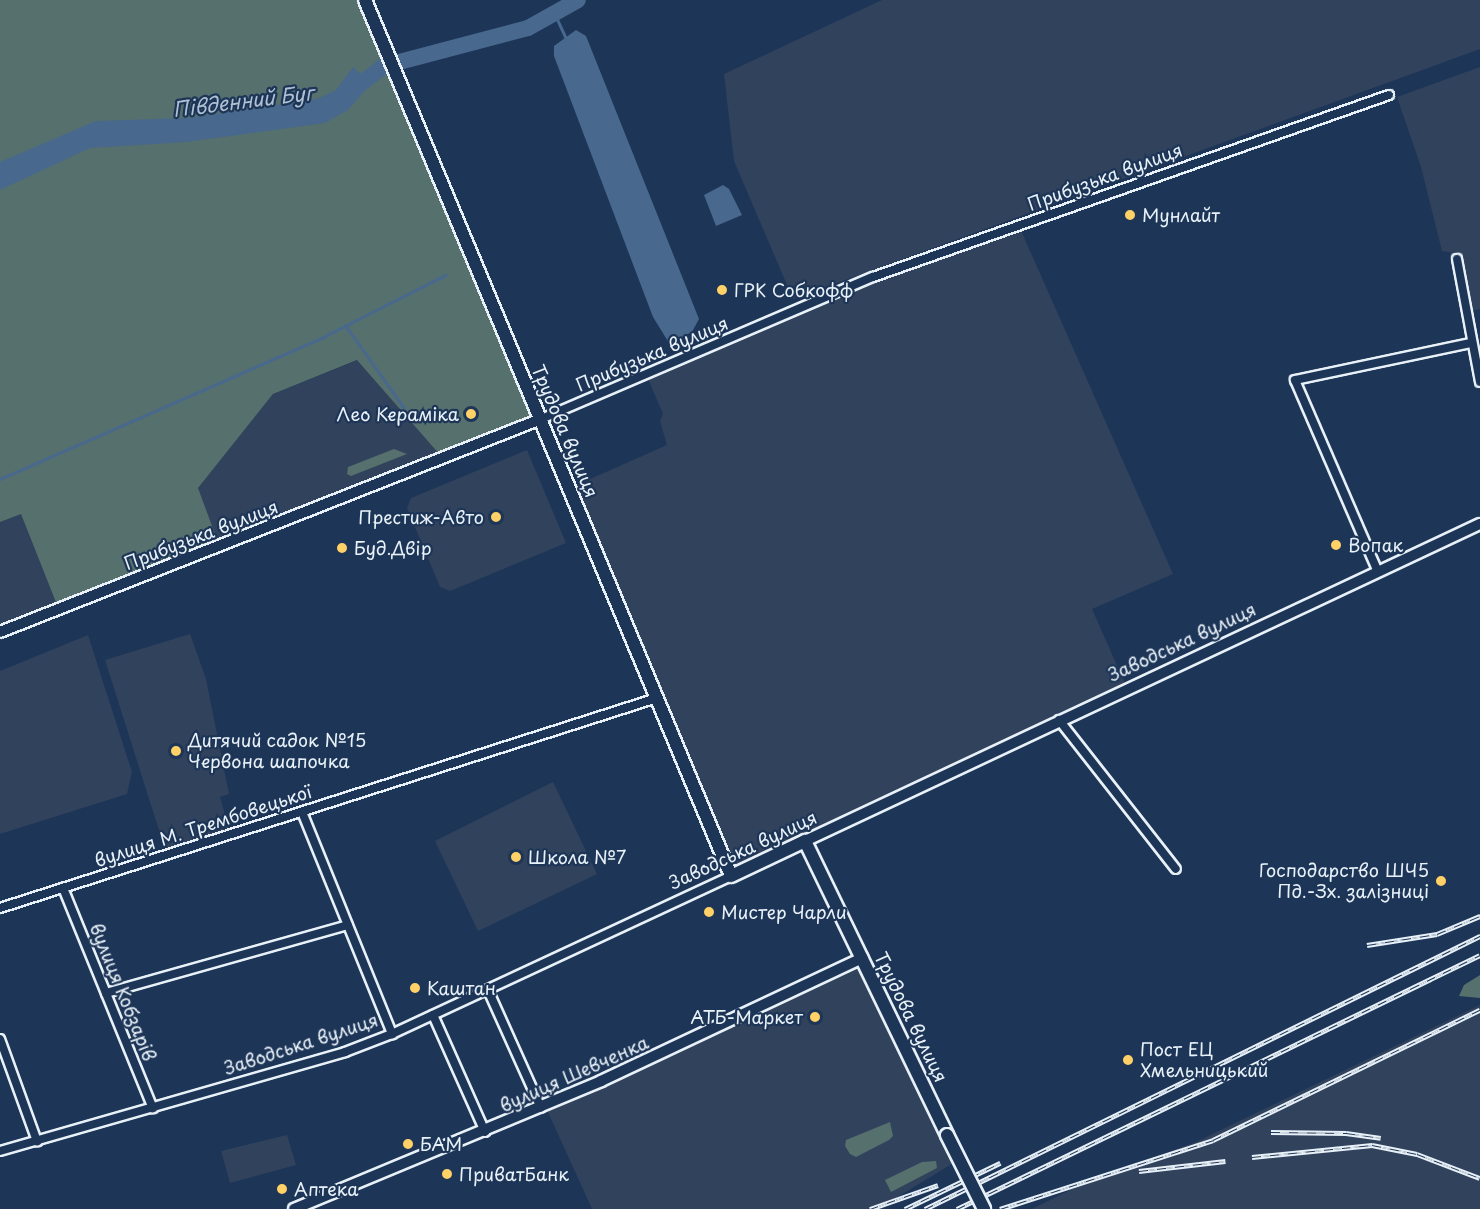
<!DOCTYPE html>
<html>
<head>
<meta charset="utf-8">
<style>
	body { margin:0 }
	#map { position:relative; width:1480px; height:1209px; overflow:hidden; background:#1d3557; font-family:"Playpen Sans",sans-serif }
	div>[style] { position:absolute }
	.built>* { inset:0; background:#31425d }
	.green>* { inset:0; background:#55706d }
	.water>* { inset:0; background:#48688e }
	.stream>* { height:3px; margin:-1.5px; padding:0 1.5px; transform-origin:1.5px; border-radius:1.5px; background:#48688e }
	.river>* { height:16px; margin:-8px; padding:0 8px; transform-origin:8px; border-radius:8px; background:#48688e }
	.roads { filter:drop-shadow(2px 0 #e8f1f8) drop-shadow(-2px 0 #e8f1f8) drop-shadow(0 2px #e8f1f8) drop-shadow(0 -2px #e8f1f8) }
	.minor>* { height:8px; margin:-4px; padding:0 4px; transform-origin:4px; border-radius:4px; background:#1d3557 }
	.tertiary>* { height:10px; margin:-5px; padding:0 5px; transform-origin:5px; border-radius:5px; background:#1d3557 }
	.secondary>* { height:12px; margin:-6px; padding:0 6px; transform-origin:6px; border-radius:6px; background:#1d3557 }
	.rail>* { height:5px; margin-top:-2.5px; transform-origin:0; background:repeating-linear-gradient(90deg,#1d3557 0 9px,#e8f1f8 0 18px); box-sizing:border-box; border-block:2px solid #e8f1f8 }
	.bridges { filter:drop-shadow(2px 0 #e8f1f8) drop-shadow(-2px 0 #e8f1f8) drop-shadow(0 2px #e8f1f8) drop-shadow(0 -2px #e8f1f8) }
	.secondary-bridge>* { height:12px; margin:-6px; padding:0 6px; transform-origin:6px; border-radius:6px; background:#1d3557 }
	.dots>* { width:16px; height:16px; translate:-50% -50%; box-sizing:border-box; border:3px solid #1d3557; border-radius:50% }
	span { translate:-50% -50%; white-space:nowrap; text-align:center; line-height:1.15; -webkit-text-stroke:4.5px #1d3557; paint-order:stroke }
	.street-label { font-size:18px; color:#e8f1f8 }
	.poi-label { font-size:18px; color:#e8f1f8 }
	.left { translate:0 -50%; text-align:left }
	.right { translate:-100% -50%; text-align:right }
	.water-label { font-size:20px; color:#b0c1d3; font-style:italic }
</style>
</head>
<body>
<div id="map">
	<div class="built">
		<div style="clip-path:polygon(882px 0,1480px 0,1480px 49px,793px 299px,734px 161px,724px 74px)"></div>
		<div style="clip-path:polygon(1480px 67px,1480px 309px,1472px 311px,1459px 254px,1442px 251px,1421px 167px,1397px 97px)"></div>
		<div style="clip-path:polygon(1019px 226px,1173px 574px,1092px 609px,1127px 688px,731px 876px,570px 488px,667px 445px,660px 421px,663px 414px,646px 374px,797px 310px)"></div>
		<div style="clip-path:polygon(358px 360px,440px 455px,218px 542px,197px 488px,273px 394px)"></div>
		<div style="clip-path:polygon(527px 450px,566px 543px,450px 591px,440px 587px,407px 508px,411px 498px)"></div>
		<div style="clip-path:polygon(21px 513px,57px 605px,0 628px,0 522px)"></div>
		<div style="clip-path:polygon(190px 634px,206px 679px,229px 794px,220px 797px,229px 828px,165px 849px,105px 660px)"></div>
		<div style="clip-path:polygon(88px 635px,132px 772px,127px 794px,0 834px,0 671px)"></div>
		<div style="clip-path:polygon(553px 782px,597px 874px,478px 931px,435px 841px)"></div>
		<div style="clip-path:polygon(860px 963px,955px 1162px,878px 1209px,592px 1209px,547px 1110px)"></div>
		<div style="clip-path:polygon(1480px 1005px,1480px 1209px,1032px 1209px,1084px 1183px,1196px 1142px)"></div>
		<div style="clip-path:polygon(287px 1135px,296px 1165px,230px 1183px,221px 1151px)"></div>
	</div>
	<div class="green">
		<div style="clip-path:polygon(0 0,361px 0,536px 417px,440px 455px,357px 360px,273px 394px,198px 488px,218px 542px,57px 605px,21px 514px,0 522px)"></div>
		<div style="clip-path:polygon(394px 449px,407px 454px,351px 476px,347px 474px,348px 467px)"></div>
		<div style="clip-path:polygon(1480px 975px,1480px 998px,1459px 996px,1464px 985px)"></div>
		<div style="clip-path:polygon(890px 1122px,893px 1136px,889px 1140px,856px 1157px,850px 1154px,845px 1146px,846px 1140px)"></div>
		<div style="clip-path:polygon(936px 1161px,937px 1168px,891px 1192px,885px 1180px,922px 1162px)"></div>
	</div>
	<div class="water">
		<div style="clip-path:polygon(576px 30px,586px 36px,699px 319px,692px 332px,669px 343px,653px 317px,554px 56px,554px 46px)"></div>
		<div style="clip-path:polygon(353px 67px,371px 83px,348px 110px,325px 123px,186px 142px,90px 148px,0 190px,0 162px,96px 121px,188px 118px,317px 99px,336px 90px)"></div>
		<div style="clip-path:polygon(723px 185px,729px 189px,742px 215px,716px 226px,704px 195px)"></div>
	</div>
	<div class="stream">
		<div style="left:555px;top:15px;width:29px;rotate:65deg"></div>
		<div style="left:345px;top:325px;width:102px;rotate:54.6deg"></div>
		<div style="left:0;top:479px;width:355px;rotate:-23.7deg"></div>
		<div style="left:325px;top:336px;width:135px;rotate:-26.9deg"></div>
	</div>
	<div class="river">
		<div style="left:349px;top:93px;width:44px;rotate:-37.6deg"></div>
		<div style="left:384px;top:66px;width:149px;rotate:-14.8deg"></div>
		<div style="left:528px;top:28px;width:57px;rotate:-29.2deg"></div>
	</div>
	<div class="roads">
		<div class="minor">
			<div style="left:1457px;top:259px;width:125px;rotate:79.4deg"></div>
			<div style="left:541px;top:419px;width:361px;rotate:-23.2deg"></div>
			<div style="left:873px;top:277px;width:547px;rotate:-19.43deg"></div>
			<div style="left:1378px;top:572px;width:209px;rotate:-113.4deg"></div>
			<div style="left:1295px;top:380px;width:179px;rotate:-11.9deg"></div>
			<div style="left:1059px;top:720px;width:189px;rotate:51.9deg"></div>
			<div style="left:302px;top:812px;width:240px;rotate:67.9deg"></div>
			<div style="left:63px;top:888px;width:238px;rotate:67.8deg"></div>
			<div style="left:0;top:908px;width:690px;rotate:-17.73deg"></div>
			<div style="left:488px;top:990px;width:129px;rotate:65.8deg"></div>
			<div style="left:106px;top:993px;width:251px;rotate:-15.7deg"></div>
			<div style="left:433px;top:1015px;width:128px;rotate:66deg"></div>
			<div style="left:0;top:1039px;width:109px;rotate:70.1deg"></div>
			<div style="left:0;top:1151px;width:359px;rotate:-16deg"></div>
			<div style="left:345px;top:1052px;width:50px;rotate:-21deg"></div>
			<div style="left:392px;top:1034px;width:374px;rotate:-25deg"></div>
		</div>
		<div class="tertiary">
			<div style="left:0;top:632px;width:581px;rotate:-21.49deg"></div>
			<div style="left:805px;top:841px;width:746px;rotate:-25.16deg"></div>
			<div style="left:294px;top:1209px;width:333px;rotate:-22.6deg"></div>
			<div style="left:601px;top:1081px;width:289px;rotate:-25.2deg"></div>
		</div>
		<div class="secondary">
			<div style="left:365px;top:0;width:949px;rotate:67.32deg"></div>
			<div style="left:731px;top:876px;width:82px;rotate:-25.3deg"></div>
			<div style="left:805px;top:841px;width:326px;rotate:64.2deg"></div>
		</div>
	</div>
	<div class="rail">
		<div style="left:1367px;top:945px;width:71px;rotate:-8.9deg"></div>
		<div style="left:1437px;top:934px;width:47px;rotate:-22.7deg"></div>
		<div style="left:1271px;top:1132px;width:75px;rotate:0.8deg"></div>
		<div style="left:1346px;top:1133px;width:35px;rotate:8deg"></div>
		<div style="left:1252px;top:1157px;width:121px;rotate:-5.7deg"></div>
		<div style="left:1372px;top:1145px;width:46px;rotate:11.3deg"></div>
		<div style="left:1417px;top:1154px;width:67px;rotate:20.9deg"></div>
		<div style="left:1139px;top:1171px;width:87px;rotate:-6.6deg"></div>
		<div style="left:870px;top:1209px;width:72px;rotate:-19.4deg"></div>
		<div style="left:905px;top:1209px;width:106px;rotate:-25.8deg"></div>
		<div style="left:925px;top:1209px;width:619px;rotate:-26.19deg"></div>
		<div style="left:957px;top:1209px;width:581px;rotate:-25.9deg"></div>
		<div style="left:1000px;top:1209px;width:224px;rotate:-17.9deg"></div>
		<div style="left:1213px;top:1140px;width:297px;rotate:-26deg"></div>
	</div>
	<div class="bridges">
		<div class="secondary-bridge">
			<div style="left:947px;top:1135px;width:83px;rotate:63.4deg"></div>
		</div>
	</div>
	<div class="dots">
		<div style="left:1130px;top:215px;background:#ffd166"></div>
		<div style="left:722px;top:290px;background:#ffd166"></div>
		<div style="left:471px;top:414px;background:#ffd166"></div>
		<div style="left:496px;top:517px;background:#ffd166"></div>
		<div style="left:1336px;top:545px;background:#ffd166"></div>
		<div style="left:342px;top:548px;background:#ffd166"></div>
		<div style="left:176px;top:751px;background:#ffd166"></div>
		<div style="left:516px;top:857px;background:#ffd166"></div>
		<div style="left:1441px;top:881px;background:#ffd166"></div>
		<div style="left:709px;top:912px;background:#ffd166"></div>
		<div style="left:415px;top:988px;background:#ffd166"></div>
		<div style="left:815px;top:1017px;background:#ffd166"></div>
		<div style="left:1128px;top:1060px;background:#ffd166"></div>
		<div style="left:408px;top:1144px;background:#ffd166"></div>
		<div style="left:447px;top:1174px;background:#ffd166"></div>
		<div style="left:282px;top:1189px;background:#ffd166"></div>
	</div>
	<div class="street-label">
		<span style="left:1105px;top:177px;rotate:-20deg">Прибузька вулиця</span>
		<span style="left:652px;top:354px;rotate:-23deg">Прибузька вулиця</span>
		<span style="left:565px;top:431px;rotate:67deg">Трудова вулиця</span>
		<span style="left:201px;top:535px;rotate:-21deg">Прибузька вулиця</span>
		<span style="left:1182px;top:642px;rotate:-25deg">Заводська вулиця</span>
		<span style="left:203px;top:826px;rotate:-18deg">вулиця М. Трембовецької</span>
		<span style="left:743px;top:850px;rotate:-25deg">Заводська вулиця</span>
		<span style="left:123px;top:992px;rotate:68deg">вулиця Кобзарів</span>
		<span style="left:911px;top:1017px;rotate:64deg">Трудова вулиця</span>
		<span style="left:301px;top:1044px;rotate:-18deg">Заводська вулиця</span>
		<span style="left:574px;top:1074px;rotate:-24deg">вулиця Шевченка</span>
	</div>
	<div class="poi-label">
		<span class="left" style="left:1142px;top:215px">Мунлайт</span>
		<span class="left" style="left:734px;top:290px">ГРК Собкофф</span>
		<span class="right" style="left:459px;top:414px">Лео Кераміка</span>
		<span class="right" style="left:484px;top:517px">Престиж-Авто</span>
		<span class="left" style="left:1348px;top:545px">Вопак</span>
		<span class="left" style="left:354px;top:548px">Буд.Двір</span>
		<span class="left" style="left:188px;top:751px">Дитячий садок №15<br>Червона шапочка</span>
		<span class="left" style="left:528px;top:857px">Школа №7</span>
		<span class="right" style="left:1429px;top:881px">Господарство ШЧ5<br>Пд.-Зх. залізниці</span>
		<span class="left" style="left:721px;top:912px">Мистер Чарли</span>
		<span class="left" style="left:427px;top:988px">Каштан</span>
		<span class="right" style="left:803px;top:1017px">АТБ-Маркет</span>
		<span class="left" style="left:1140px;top:1060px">Пост ЕЦ<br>Хмельницький</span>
		<span class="left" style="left:420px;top:1144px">БАМ</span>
		<span class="left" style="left:459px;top:1174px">ПриватБанк</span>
		<span class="left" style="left:294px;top:1189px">Аптека</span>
	</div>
	<div class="water-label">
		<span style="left:243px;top:101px;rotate:-7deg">Південний Буг</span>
	</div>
</div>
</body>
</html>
